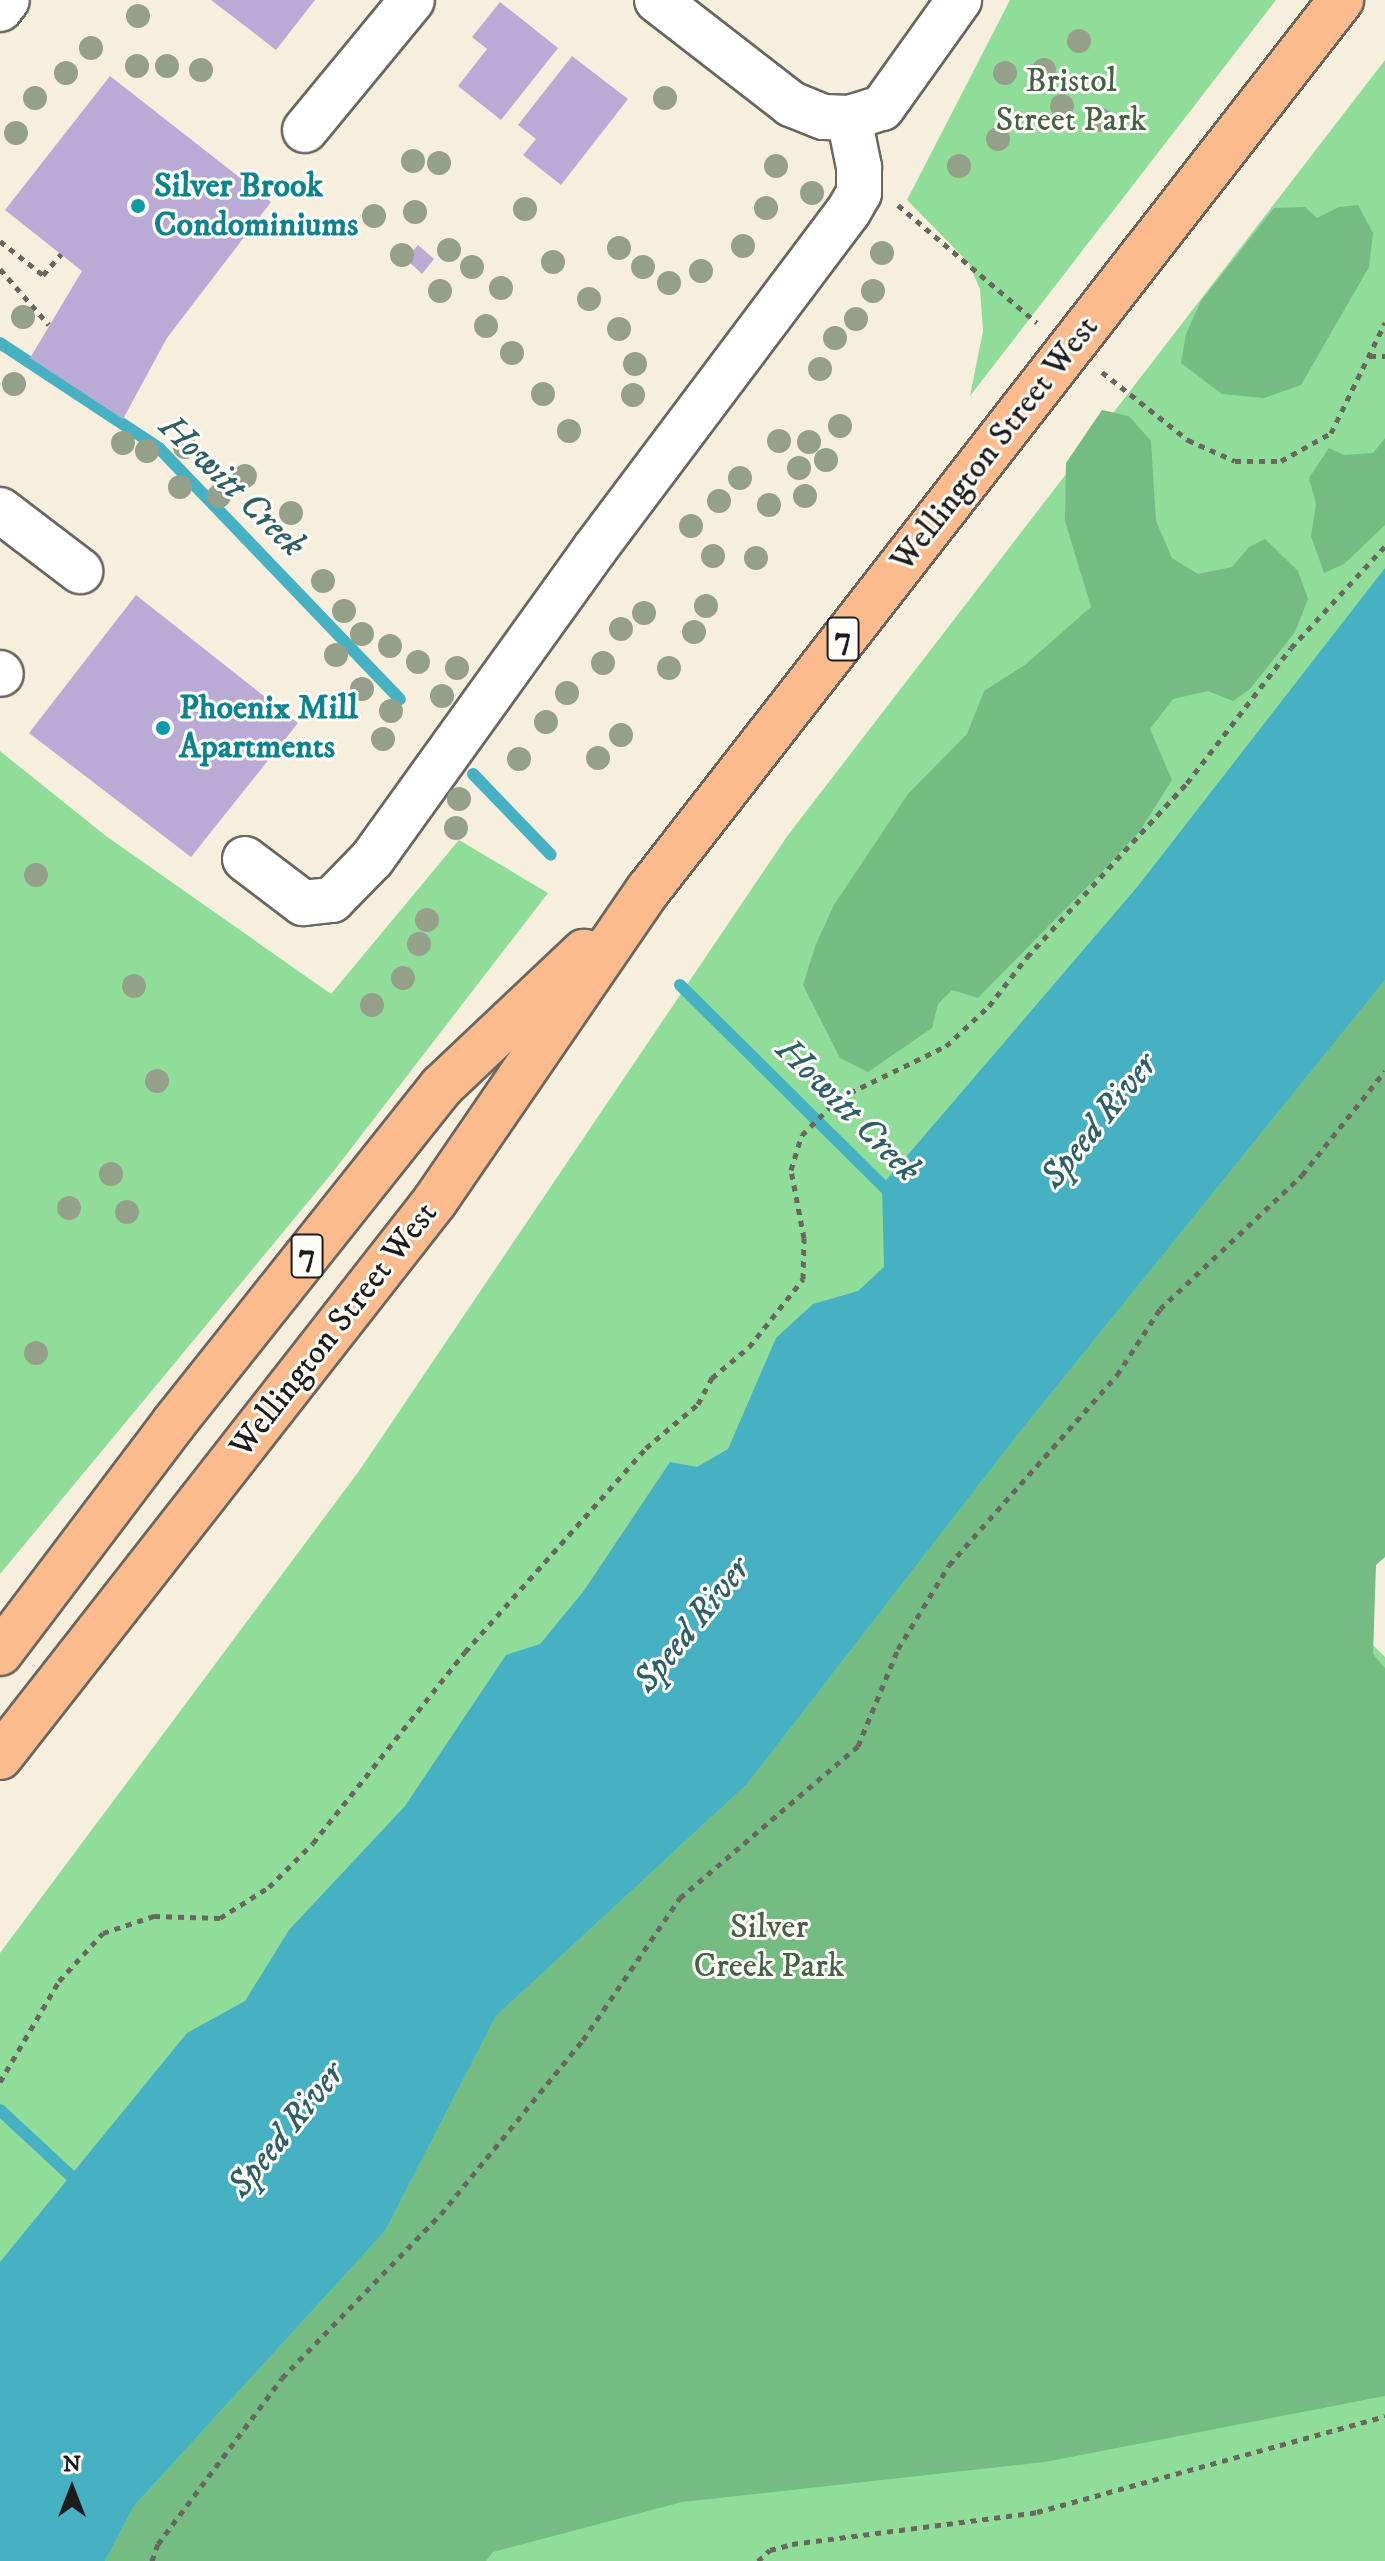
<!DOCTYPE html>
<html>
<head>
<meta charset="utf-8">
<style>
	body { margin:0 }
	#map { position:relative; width:1385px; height:2561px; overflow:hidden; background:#f7efdd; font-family:"IM FELL DW Pica",serif }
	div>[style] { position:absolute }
	.green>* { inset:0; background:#90dd9a }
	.forest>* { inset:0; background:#74bc82 }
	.water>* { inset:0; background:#45b1c2 }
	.stream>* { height:12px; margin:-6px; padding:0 6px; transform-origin:6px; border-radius:6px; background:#45b1c2 }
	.building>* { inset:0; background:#baabd6 }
	.path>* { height:5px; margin-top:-2.5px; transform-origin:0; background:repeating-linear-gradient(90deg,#696660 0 6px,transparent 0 12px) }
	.roads { filter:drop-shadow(2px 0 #696660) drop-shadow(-2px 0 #696660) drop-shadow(0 2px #696660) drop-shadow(0 -2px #696660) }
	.minor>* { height:44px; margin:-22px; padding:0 22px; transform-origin:22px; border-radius:22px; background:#fff }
	.major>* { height:44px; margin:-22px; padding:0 22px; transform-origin:22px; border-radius:22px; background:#fbbb8d }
	.trees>* { width:24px; height:24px; margin:-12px; border-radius:50%; background:#95a08b }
	.dots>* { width:22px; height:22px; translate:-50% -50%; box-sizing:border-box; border:4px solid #fdfcf7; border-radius:50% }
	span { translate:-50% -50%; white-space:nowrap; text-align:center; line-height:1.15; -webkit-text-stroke:6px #fdfcf7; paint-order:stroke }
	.shield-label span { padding:2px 6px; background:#fdfcf7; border:2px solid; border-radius:6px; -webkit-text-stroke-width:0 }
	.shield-label { font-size:32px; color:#1c1c1c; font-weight:700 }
	.park-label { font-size:34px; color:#456048 }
	.culture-label { font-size:34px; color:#0d838f; font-weight:700 }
	.left { translate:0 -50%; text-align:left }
	.street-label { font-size:34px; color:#1c1c1c }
	.water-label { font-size:36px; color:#2e5f67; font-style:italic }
	.north { position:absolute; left:32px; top:2449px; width:80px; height:80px; -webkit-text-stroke:6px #fdfcf7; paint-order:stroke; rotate:0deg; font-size:22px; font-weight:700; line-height:32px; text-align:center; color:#1c1c1c }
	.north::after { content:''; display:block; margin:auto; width:28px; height:36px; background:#1c1c1c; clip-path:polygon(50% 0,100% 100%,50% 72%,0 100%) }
</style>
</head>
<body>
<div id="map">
	<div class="green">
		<div style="clip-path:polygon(1010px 0,1276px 0,970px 396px,983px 331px,980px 289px,968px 262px,907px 200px)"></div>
		<div style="clip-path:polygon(1385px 60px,1385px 1533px,1336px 1608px,1385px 1657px,1385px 2561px,0 2561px,0 1953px,359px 1471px,788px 835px)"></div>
		<div style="clip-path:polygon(0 751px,106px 836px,331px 994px,459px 840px,548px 893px,333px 1172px,0 1574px)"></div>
	</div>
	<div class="forest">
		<div style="clip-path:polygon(1358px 205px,1373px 233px,1369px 267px,1301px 385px,1264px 398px,1222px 394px,1181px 363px,1186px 334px,1201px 301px,1274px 208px,1305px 207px,1317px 218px,1339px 207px)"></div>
		<div style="clip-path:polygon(1102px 410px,1129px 416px,1151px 441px,1156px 521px,1172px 558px,1198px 574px,1232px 567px,1249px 547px,1265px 539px,1298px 571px,1308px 599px,1295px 632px,1250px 689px,1233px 701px,1208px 691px,1173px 699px,1150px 729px,1172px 780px,1139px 832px,1096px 878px,978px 998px,952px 990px,938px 1004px,932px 1028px,868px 1072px,840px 1058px,803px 985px,816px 944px,834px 905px,908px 794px,967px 734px,984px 691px,1026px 664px,1091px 607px,1065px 521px,1066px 463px)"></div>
		<div style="clip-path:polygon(1385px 438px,1385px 525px,1344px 564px,1324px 573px,1311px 536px,1316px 504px,1309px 478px,1329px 448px,1344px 455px,1373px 453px)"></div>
		<div style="clip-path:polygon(1385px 980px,1385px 1557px,1376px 1565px,1373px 1654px,1385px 1668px,1385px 2396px,1045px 2462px,682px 2502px,493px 2552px,486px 2561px,105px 2561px,134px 2506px,385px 2231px,496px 2016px,747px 1784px,1019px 1433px)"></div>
	</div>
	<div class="water">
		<div style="clip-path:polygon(1385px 568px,1385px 980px,1019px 1433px,747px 1784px,496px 2016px,385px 2231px,134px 2506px,105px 2561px,0 2561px,0 2262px,187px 2033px,245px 2001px,289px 1930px,405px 1806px,506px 1655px,540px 1644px,583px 1592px,670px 1462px,697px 1467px,728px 1449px,776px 1338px,813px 1304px,858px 1291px,884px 1267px,882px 1185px,1138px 886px)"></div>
	</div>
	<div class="stream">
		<div style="left:0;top:343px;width:191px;rotate:33.4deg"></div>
		<div style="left:159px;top:448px;width:348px;rotate:46.2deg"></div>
		<div style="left:473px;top:774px;width:112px;rotate:46.1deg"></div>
		<div style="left:680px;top:985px;width:301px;rotate:44.7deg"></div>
		<div style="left:0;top:2110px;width:113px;rotate:42.9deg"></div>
	</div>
	<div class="building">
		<div style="clip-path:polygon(211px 0,315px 0,276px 50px)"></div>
		<div style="clip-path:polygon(500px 2px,558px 48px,501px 120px,458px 86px,487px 49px,472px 37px)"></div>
		<div style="clip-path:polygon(572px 56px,628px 99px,561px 185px,523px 155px,536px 139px,518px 125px)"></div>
		<div style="clip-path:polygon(110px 76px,271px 202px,167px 338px,123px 419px,30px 358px,82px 271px,5px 210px)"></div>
		<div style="clip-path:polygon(418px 245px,434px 259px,422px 274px,406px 259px)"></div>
		<div style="clip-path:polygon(136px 595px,298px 723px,191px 857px,29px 733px)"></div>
	</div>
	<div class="path">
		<div style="left:898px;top:205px;width:182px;rotate:40.3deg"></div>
		<div style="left:0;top:241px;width:55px;rotate:38.3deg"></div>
		<div style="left:43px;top:275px;width:28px;rotate:-49deg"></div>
		<div style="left:0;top:269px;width:74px;rotate:48.8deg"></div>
		<div style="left:1370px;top:356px;width:15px"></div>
		<div style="left:1102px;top:372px;width:110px;rotate:38.3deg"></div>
		<div style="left:1188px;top:440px;width:51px;rotate:24.1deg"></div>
		<div style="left:1235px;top:461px;width:46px"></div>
		<div style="left:1281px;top:461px;width:57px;rotate:-29.2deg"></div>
		<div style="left:1331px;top:433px;width:123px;rotate:-63.9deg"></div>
		<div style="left:0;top:2082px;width:117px;rotate:-59.7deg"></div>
		<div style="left:59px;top:1981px;width:65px;rotate:-47.5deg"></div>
		<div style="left:103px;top:1933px;width:54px;rotate:-18.4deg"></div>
		<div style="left:154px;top:1916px;width:66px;rotate:1.7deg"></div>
		<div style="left:220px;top:1918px;width:58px;rotate:-32.3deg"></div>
		<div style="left:269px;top:1887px;width:62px;rotate:-45deg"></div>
		<div style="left:313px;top:1843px;width:244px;rotate:-51.5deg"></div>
		<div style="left:465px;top:1652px;width:273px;rotate:-48.4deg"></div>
		<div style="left:646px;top:1448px;width:68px;rotate:-40.2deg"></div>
		<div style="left:698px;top:1404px;width:30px;rotate:-62deg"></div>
		<div style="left:712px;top:1378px;width:48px;rotate:-40deg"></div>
		<div style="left:749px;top:1347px;width:87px;rotate:-51.5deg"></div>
		<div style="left:803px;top:1279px;width:41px;rotate:-88.6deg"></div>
		<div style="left:804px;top:1238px;width:69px;rotate:-100.8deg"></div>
		<div style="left:791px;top:1170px;width:37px;rotate:-73deg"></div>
		<div style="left:802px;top:1135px;width:52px;rotate:-45deg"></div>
		<div style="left:839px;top:1098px;width:119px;rotate:-25.9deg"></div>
		<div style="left:946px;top:1046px;width:59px;rotate:-42.9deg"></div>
		<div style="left:989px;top:1006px;width:62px;rotate:-52.2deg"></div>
		<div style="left:1027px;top:957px;width:236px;rotate:-47.4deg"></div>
		<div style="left:1187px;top:783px;width:170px;rotate:-52.4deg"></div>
		<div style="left:1291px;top:648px;width:139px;rotate:-47.3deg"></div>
		<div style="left:152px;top:2561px;width:18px;rotate:-71deg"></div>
		<div style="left:158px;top:2544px;width:207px;rotate:-53.2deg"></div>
		<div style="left:282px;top:2378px;width:228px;rotate:-45.9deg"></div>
		<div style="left:441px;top:2214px;width:225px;rotate:-50.8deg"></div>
		<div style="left:583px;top:2040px;width:172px;rotate:-55.7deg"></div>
		<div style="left:680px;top:1898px;width:234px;rotate:-40.5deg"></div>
		<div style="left:858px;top:1746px;width:105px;rotate:-67.6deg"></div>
		<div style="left:898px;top:1649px;width:98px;rotate:-58.7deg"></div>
		<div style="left:949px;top:1565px;width:254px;rotate:-48.5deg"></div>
		<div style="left:1117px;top:1375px;width:79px;rotate:-56.9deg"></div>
		<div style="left:1160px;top:1309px;width:195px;rotate:-43.3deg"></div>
		<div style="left:1302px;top:1175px;width:133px;rotate:-51.4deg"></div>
		<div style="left:758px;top:2561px;width:16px;rotate:-43deg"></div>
		<div style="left:770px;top:2550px;width:23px;rotate:-15deg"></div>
		<div style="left:792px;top:2544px;width:247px;rotate:-7.4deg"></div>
		<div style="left:1037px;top:2512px;width:361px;rotate:-15.4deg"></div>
	</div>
	<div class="roads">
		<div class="minor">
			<div style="left:657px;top:0;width:170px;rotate:37.8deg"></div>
			<div style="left:791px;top:104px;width:35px;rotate:22deg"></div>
			<div style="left:824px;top:117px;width:25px;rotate:2deg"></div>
			<div style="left:849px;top:118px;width:34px;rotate:-17deg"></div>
			<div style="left:882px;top:108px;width:133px;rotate:-54.5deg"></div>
			<div style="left:0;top:9px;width:11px;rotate:-52deg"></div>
			<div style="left:305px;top:130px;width:168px;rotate:-50.5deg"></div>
			<div style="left:0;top:510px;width:101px;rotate:37.3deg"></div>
			<div style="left:0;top:673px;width:1px;rotate:45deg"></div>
			<div style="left:245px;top:859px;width:73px;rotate:37.2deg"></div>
			<div style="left:303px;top:903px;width:29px;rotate:-6deg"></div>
			<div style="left:332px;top:900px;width:57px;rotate:-45.7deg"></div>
			<div style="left:372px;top:859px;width:380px;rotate:-54.3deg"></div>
			<div style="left:594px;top:550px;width:423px;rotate:-53.1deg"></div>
			<div style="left:848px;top:212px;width:22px;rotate:-60deg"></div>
			<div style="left:859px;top:193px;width:26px;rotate:-90deg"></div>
			<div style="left:859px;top:167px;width:50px;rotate:-101.5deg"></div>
		</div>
		<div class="major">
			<div style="left:0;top:1653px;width:287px;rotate:-52.9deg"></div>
			<div style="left:173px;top:1424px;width:431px;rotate:-51.5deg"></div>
			<div style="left:441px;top:1087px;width:197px;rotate:-43.4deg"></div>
			<div style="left:0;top:1757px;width:706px;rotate:-51.96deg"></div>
			<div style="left:435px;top:1201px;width:378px;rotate:-55.6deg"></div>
			<div style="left:649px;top:889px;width:1127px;rotate:-52.1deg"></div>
		</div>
	</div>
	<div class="trees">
		<div style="left:138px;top:16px"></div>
		<div style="left:1079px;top:41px"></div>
		<div style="left:91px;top:48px"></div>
		<div style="left:137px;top:66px"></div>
		<div style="left:167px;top:66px"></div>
		<div style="left:201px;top:70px"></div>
		<div style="left:1044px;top:70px"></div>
		<div style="left:66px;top:73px"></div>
		<div style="left:1005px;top:73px"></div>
		<div style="left:35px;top:98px"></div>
		<div style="left:665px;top:98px"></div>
		<div style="left:1062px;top:106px"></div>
		<div style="left:1101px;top:120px"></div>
		<div style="left:16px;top:133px"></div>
		<div style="left:998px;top:139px"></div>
		<div style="left:413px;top:161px"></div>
		<div style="left:439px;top:163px"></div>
		<div style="left:776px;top:166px"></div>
		<div style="left:959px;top:166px"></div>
		<div style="left:812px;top:193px"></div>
		<div style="left:766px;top:208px"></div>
		<div style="left:525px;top:209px"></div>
		<div style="left:415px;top:212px"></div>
		<div style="left:374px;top:216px"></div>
		<div style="left:743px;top:246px"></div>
		<div style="left:619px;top:248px"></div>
		<div style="left:449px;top:250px"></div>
		<div style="left:882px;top:253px"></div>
		<div style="left:402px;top:255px"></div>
		<div style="left:553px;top:262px"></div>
		<div style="left:472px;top:267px"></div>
		<div style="left:643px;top:267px"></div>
		<div style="left:701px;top:271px"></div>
		<div style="left:669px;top:283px"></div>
		<div style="left:501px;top:288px"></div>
		<div style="left:440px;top:291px"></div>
		<div style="left:873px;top:291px"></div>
		<div style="left:589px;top:299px"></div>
		<div style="left:23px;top:317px"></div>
		<div style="left:856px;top:319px"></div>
		<div style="left:486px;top:326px"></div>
		<div style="left:619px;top:329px"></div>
		<div style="left:835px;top:338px"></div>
		<div style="left:512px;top:353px"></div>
		<div style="left:635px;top:364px"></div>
		<div style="left:820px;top:369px"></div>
		<div style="left:14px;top:384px"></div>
		<div style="left:543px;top:394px"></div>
		<div style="left:633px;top:395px"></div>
		<div style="left:840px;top:426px"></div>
		<div style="left:569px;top:431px"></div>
		<div style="left:779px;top:441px"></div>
		<div style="left:809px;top:442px"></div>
		<div style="left:123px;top:443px"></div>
		<div style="left:185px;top:447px"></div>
		<div style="left:147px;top:451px"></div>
		<div style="left:826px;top:460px"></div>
		<div style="left:799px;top:468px"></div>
		<div style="left:245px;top:476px"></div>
		<div style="left:740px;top:478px"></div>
		<div style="left:180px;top:487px"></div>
		<div style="left:219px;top:496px"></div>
		<div style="left:805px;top:496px"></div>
		<div style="left:719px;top:501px"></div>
		<div style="left:769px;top:505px"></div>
		<div style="left:291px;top:513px"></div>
		<div style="left:691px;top:526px"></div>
		<div style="left:713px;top:556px"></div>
		<div style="left:756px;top:558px"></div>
		<div style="left:323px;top:581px"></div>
		<div style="left:706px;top:606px"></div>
		<div style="left:344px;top:611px"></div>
		<div style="left:644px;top:613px"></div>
		<div style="left:621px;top:629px"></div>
		<div style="left:694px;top:632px"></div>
		<div style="left:362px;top:634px"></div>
		<div style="left:390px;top:646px"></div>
		<div style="left:336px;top:655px"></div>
		<div style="left:418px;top:662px"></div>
		<div style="left:603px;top:663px"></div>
		<div style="left:457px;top:668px"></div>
		<div style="left:669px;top:668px"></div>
		<div style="left:362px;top:689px"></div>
		<div style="left:567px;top:693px"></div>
		<div style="left:442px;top:696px"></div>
		<div style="left:391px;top:711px"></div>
		<div style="left:546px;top:722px"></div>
		<div style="left:621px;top:735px"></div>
		<div style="left:383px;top:739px"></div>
		<div style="left:598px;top:758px"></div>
		<div style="left:519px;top:759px"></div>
		<div style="left:459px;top:799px"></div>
		<div style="left:456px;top:828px"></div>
		<div style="left:36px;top:875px"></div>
		<div style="left:427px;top:920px"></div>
		<div style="left:419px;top:944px"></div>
		<div style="left:403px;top:978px"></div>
		<div style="left:134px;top:986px"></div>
		<div style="left:372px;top:1005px"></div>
		<div style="left:157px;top:1081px"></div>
		<div style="left:111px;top:1174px"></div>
		<div style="left:69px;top:1208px"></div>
		<div style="left:127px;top:1212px"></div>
		<div style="left:36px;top:1353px"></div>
	</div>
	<div class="dots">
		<div style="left:138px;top:206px;background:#0f9aa8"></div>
		<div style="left:163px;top:728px;background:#0f9aa8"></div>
	</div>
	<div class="shield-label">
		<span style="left:843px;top:639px">7</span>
		<span style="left:307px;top:1256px">7</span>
	</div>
	<div class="park-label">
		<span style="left:1071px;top:101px">Bristol<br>Street Park</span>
		<span style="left:769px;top:1947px">Silver<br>Creek Park</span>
	</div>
	<div class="culture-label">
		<span class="left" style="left:154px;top:206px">Silver Brook<br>Condominiums</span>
		<span class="left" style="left:179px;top:728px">Phoenix Mill<br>Apartments</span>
	</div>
	<div class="street-label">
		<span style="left:995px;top:444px;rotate:-52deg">Wellington Street West</span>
		<span style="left:334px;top:1330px;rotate:-52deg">Wellington Street West</span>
	</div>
	<div class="water-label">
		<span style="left:232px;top:486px;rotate:44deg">Howitt Creek</span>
		<span style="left:848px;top:1110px;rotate:45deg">Howitt Creek</span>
		<span style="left:1099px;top:1121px;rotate:-51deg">Speed River</span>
		<span style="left:692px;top:1625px;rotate:-51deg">Speed River</span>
		<span style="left:286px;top:2130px;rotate:-51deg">Speed River</span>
	</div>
	<div class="north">N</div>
</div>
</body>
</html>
